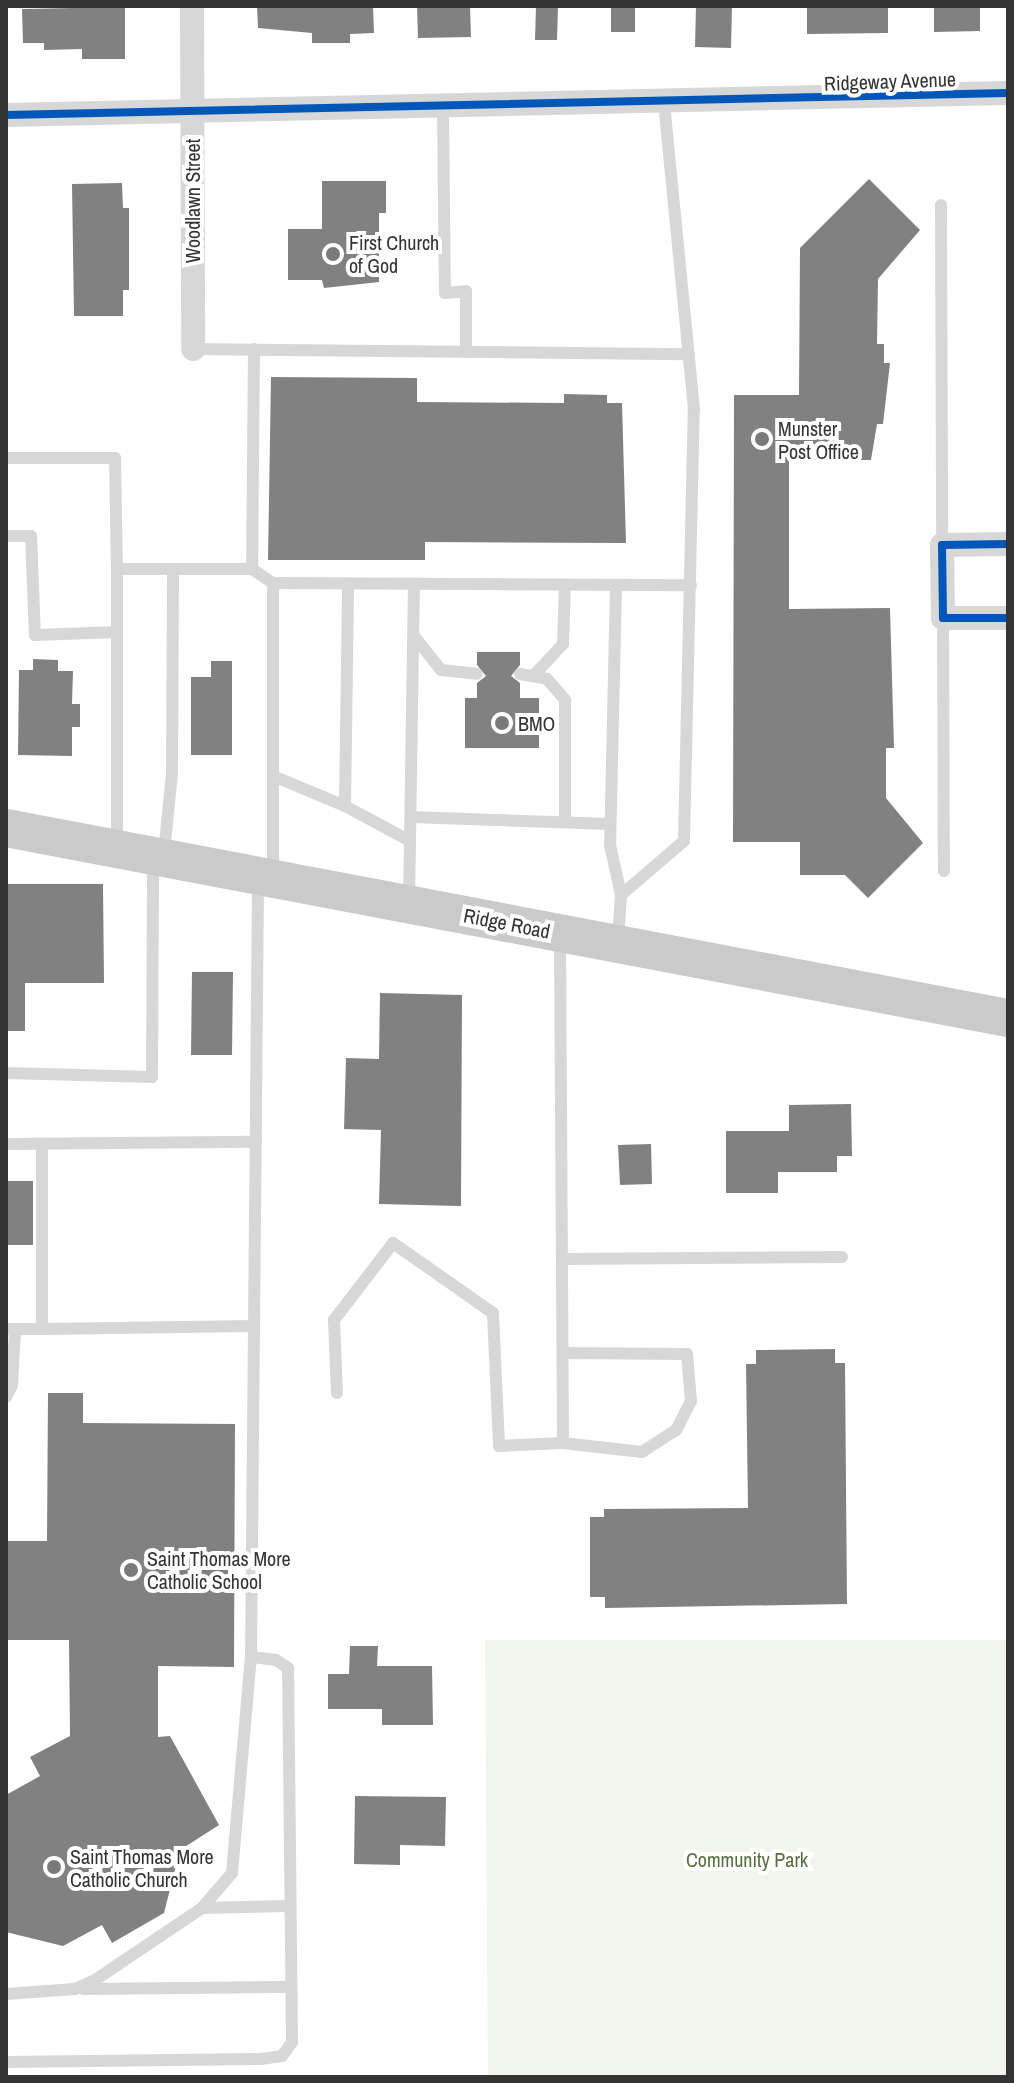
<!DOCTYPE html>
<html>
<head>
<meta charset="utf-8">
<style>
	body { margin:0 }
	#map { position:relative; width:1014px; height:2083px; overflow:hidden; background:#fff; font-family:"Archivo Narrow",sans-serif }
	div>[style] { position:absolute }
	.green>* { inset:0; background:#f1f5ed }
	.building>* { inset:0; background:#818181 }
	.service>* { height:12px; margin:-6px; padding:0 6px; transform-origin:6px; border-radius:6px; background:#d7d7d7 }
	.minor>* { height:24px; margin:-12px; padding:0 12px; transform-origin:12px; border-radius:12px; background:#d7d7d7 }
	.primary>* { height:38px; margin:-19px; padding:0 19px; transform-origin:19px; border-radius:19px; background:#cacaca }
	.cycleway>* { height:8px; margin:-4px; padding:0 4px; transform-origin:4px; border-radius:4px; background:#0057b8 }
	.dots>* { width:22px; height:22px; translate:-50% -50%; box-sizing:border-box; border:4px solid #fff; border-radius:50% }
	span { translate:-50% -50%; white-space:nowrap; text-align:center; line-height:1.15; -webkit-text-stroke:8px #fff; paint-order:stroke }
	.street-label { font-size:20px; color:#333 }
	.poi-label { font-size:20px; color:#333 }
	.left { translate:0 -50%; text-align:left }
	.park-label { font-size:20px; color:#56703f }
	.frame { position:absolute; inset:0; border:8px solid #333; pointer-events:none }
</style>
</head>
<body>
<div id="map">
	<div class="green">
		<div style="clip-path:polygon(485px 1640px,1008px 1640px,1008px 2077px,488px 2077px)"></div>
	</div>
	<div class="building">
		<div style="clip-path:polygon(257px 6px,373px 6px,374px 33px,350px 34px,350px 43px,312px 43px,312px 33px,258px 28px)"></div>
		<div style="clip-path:polygon(417px 6px,470px 6px,471px 37px,418px 38px)"></div>
		<div style="clip-path:polygon(536px 6px,558px 6px,557px 40px,535px 40px)"></div>
		<div style="clip-path:polygon(611px 6px,635px 6px,635px 32px,611px 32px)"></div>
		<div style="clip-path:polygon(696px 6px,732px 6px,731px 48px,695px 47px)"></div>
		<div style="clip-path:polygon(807px 6px,888px 6px,888px 33px,807px 34px)"></div>
		<div style="clip-path:polygon(934px 6px,980px 6px,980px 31px,934px 32px)"></div>
		<div style="clip-path:polygon(125px 7px,125px 59px,82px 59px,82px 49px,44px 50px,44px 43px,23px 43px,22px 9px)"></div>
		<div style="clip-path:polygon(869px 179px,920px 230px,878px 279px,877px 344px,884px 344px,884px 363px,890px 363px,883px 424px,877px 424px,871px 460px,789px 460px,789px 609px,890px 608px,894px 748px,886px 748px,886px 798px,923px 843px,868px 898px,845px 875px,800px 875px,800px 842px,733px 842px,734px 395px,799px 395px,800px 248px)"></div>
		<div style="clip-path:polygon(322px 181px,386px 181px,386px 213px,379px 213px,379px 282px,324px 288px,322px 280px,288px 280px,288px 229px,322px 229px)"></div>
		<div style="clip-path:polygon(122px 183px,123px 208px,129px 208px,129px 290px,123px 290px,123px 316px,74px 316px,72px 184px)"></div>
		<div style="clip-path:polygon(271px 377px,417px 378px,417px 402px,564px 403px,564px 394px,607px 395px,607px 403px,622px 403px,626px 543px,425px 542px,425px 560px,268px 560px)"></div>
		<div style="clip-path:polygon(477px 652px,520px 652px,520px 665px,511px 676px,520px 683px,520px 698px,539px 698px,539px 748px,465px 748px,465px 698px,477px 698px,477px 683px,486px 676px,477px 665px)"></div>
		<div style="clip-path:polygon(33px 659px,58px 660px,58px 671px,73px 671px,72px 704px,80px 704px,80px 727px,72px 727px,72px 756px,18px 755px,19px 670px,33px 670px)"></div>
		<div style="clip-path:polygon(211px 661px,232px 661px,232px 755px,191px 755px,191px 677px,211px 677px)"></div>
		<div style="clip-path:polygon(6px 884px,103px 884px,104px 983px,25px 983px,25px 1031px,6px 1031px)"></div>
		<div style="clip-path:polygon(192px 972px,233px 972px,232px 1055px,191px 1055px)"></div>
		<div style="clip-path:polygon(380px 993px,462px 995px,461px 1206px,379px 1204px,381px 1130px,344px 1129px,346px 1058px,379px 1059px)"></div>
		<div style="clip-path:polygon(851px 1104px,852px 1156px,837px 1156px,837px 1172px,778px 1172px,778px 1193px,726px 1193px,726px 1131px,789px 1131px,789px 1105px)"></div>
		<div style="clip-path:polygon(651px 1144px,652px 1184px,620px 1185px,618px 1145px)"></div>
		<div style="clip-path:polygon(6px 1181px,33px 1181px,33px 1245px,6px 1245px)"></div>
		<div style="clip-path:polygon(835px 1349px,835px 1363px,845px 1363px,847px 1604px,605px 1608px,605px 1597px,590px 1597px,590px 1517px,604px 1517px,604px 1509px,748px 1508px,746px 1364px,756px 1364px,756px 1350px)"></div>
		<div style="clip-path:polygon(48px 1393px,83px 1393px,83px 1423px,235px 1424px,234px 1667px,158px 1666px,158px 1737px,170px 1736px,219px 1825px,180px 1850px,164px 1913px,112px 1943px,102px 1925px,63px 1946px,6px 1932px,6px 1795px,40px 1776px,30px 1757px,70px 1736px,69px 1640px,6px 1640px,6px 1541px,47px 1541px)"></div>
		<div style="clip-path:polygon(350px 1646px,378px 1646px,377px 1666px,432px 1666px,433px 1725px,382px 1725px,382px 1709px,328px 1709px,328px 1674px,349px 1674px)"></div>
		<div style="clip-path:polygon(355px 1796px,446px 1797px,445px 1846px,400px 1845px,400px 1865px,354px 1864px)"></div>
	</div>
	<div class="service">
		<div style="left:443px;top:109px;width:184px;rotate:89.4deg"></div>
		<div style="left:445px;top:293px;width:21px;rotate:-5deg"></div>
		<div style="left:466px;top:291px;width:61px;rotate:90deg"></div>
		<div style="left:941px;top:205px;width:340px;rotate:89.8deg"></div>
		<div style="left:193px;top:349px;width:496px;rotate:0.6deg"></div>
		<div style="left:254px;top:349px;width:220px;rotate:90.5deg"></div>
		<div style="left:252px;top:569px;width:25px;rotate:34deg"></div>
		<div style="left:273px;top:583px;width:418px;rotate:0.3deg"></div>
		<div style="left:6px;top:458px;width:109px"></div>
		<div style="left:115px;top:458px;width:111px;rotate:89deg"></div>
		<div style="left:6px;top:536px;width:25px"></div>
		<div style="left:31px;top:536px;width:99px;rotate:87.7deg"></div>
		<div style="left:35px;top:635px;width:82px;rotate:-2.1deg"></div>
		<div style="left:273px;top:583px;width:292px;rotate:90deg"></div>
		<div style="left:616px;top:586px;width:259px;rotate:91.3deg"></div>
		<div style="left:610px;top:845px;width:51px;rotate:77.6deg"></div>
		<div style="left:621px;top:895px;width:46px;rotate:93.7deg"></div>
		<div style="left:943px;top:618px;width:253px;rotate:89.8deg"></div>
		<div style="left:414px;top:636px;width:43px;rotate:51.5deg"></div>
		<div style="left:441px;top:670px;width:36px;rotate:6deg"></div>
		<div style="left:520px;top:674px;width:27px;rotate:10deg"></div>
		<div style="left:547px;top:679px;width:28px;rotate:49deg"></div>
		<div style="left:565px;top:700px;width:122px;rotate:90deg"></div>
		<div style="left:535px;top:674px;width:41px;rotate:-47deg"></div>
		<div style="left:563px;top:644px;width:59px;rotate:-88.1deg"></div>
		<div style="left:273px;top:776px;width:78px;rotate:22.6deg"></div>
		<div style="left:345px;top:806px;width:222px;rotate:-89.2deg"></div>
		<div style="left:345px;top:806px;width:74px;rotate:28.3deg"></div>
		<div style="left:411px;top:817px;width:199px;rotate:2deg"></div>
		<div style="left:117px;top:846px;width:277px;rotate:-90deg"></div>
		<div style="left:117px;top:569px;width:135px"></div>
		<div style="left:164px;top:853px;width:80px;rotate:-84.3deg"></div>
		<div style="left:172px;top:773px;width:204px;rotate:-89.7deg"></div>
		<div style="left:621px;top:895px;width:83px;rotate:-40.6deg"></div>
		<div style="left:684px;top:841px;width:432px;rotate:-88.7deg"></div>
		<div style="left:694px;top:409px;width:307px;rotate:-95.6deg"></div>
		<div style="left:409px;top:901px;width:317px;rotate:-89.1deg"></div>
		<div style="left:6px;top:1073px;width:146px;rotate:1.6deg"></div>
		<div style="left:152px;top:1077px;width:215px;rotate:-89.7deg"></div>
		<div style="left:6px;top:1144px;width:250px;rotate:-0.5deg"></div>
		<div style="left:562px;top:1259px;width:280px;rotate:-0.4deg"></div>
		<div style="left:6px;top:1329px;width:36px"></div>
		<div style="left:42px;top:1329px;width:185px;rotate:-90deg"></div>
		<div style="left:42px;top:1329px;width:212px;rotate:-0.8deg"></div>
		<div style="left:563px;top:1353px;width:124px;rotate:0.5deg"></div>
		<div style="left:687px;top:1354px;width:47px;rotate:85.1deg"></div>
		<div style="left:691px;top:1401px;width:33px;rotate:117deg"></div>
		<div style="left:676px;top:1430px;width:40px;rotate:147.1deg"></div>
		<div style="left:642px;top:1452px;width:80px;rotate:-173.5deg"></div>
		<div style="left:337px;top:1393px;width:73px;rotate:-92.4deg"></div>
		<div style="left:334px;top:1320px;width:97px;rotate:-52.5deg"></div>
		<div style="left:393px;top:1243px;width:122px;rotate:35deg"></div>
		<div style="left:493px;top:1313px;width:133px;rotate:87.4deg"></div>
		<div style="left:499px;top:1446px;width:64px;rotate:-2.7deg"></div>
		<div style="left:563px;top:1443px;width:507px;rotate:-90.34deg"></div>
		<div style="left:6px;top:1397px;width:13px;rotate:-63deg"></div>
		<div style="left:12px;top:1385px;width:56px;rotate:-86.9deg"></div>
		<div style="left:202px;top:1908px;width:88px;rotate:-1.3deg"></div>
		<div style="left:83px;top:1989px;width:208px;rotate:-0.6deg"></div>
		<div style="left:6px;top:1994px;width:69px;rotate:-4.1deg"></div>
		<div style="left:75px;top:1989px;width:22px;rotate:-24deg"></div>
		<div style="left:95px;top:1980px;width:129px;rotate:-33.9deg"></div>
		<div style="left:202px;top:1908px;width:46px;rotate:-49.4deg"></div>
		<div style="left:232px;top:1873px;width:217px;rotate:-85deg"></div>
		<div style="left:251px;top:1657px;width:778px;rotate:-89.48deg"></div>
		<div style="left:6px;top:2062px;width:255px;rotate:-0.7deg"></div>
		<div style="left:261px;top:2059px;width:21px;rotate:-8deg"></div>
		<div style="left:282px;top:2056px;width:17px;rotate:-54deg"></div>
		<div style="left:292px;top:2042px;width:374px;rotate:-90.6deg"></div>
		<div style="left:288px;top:1668px;width:14px;rotate:-146deg"></div>
		<div style="left:276px;top:1660px;width:25px;rotate:-173deg"></div>
	</div>
	<div class="minor">
		<div style="left:192px;top:6px;width:343px;rotate:89.8deg"></div>
		<div style="left:6px;top:115px;width:1002px;rotate:-1.26deg"></div>
		<div style="left:1008px;top:544px;width:66px;rotate:179.1deg"></div>
		<div style="left:942px;top:545px;width:73px;rotate:89.2deg"></div>
		<div style="left:943px;top:618px;width:65px"></div>
	</div>
	<div class="primary">
		<div style="left:6px;top:828px;width:1020px;rotate:10.74deg"></div>
	</div>
	<div class="cycleway">
		<div style="left:6px;top:115px;width:1002px;rotate:-1.26deg"></div>
		<div style="left:1008px;top:544px;width:66px;rotate:179.1deg"></div>
		<div style="left:942px;top:545px;width:73px;rotate:89.2deg"></div>
		<div style="left:943px;top:618px;width:65px"></div>
	</div>
	<div class="dots">
		<div style="left:333px;top:254px;background:#7a7a7a"></div>
		<div style="left:762px;top:439px;background:#7a7a7a"></div>
		<div style="left:502px;top:723px;background:#7a7a7a"></div>
		<div style="left:131px;top:1570px;background:#7a7a7a"></div>
		<div style="left:54px;top:1867px;background:#7a7a7a"></div>
	</div>
	<div class="street-label">
		<span style="left:890px;top:81px;rotate:-2deg">Ridgeway Avenue</span>
		<span style="left:192px;top:201px;rotate:-90deg">Woodlawn Street</span>
		<span style="left:507px;top:923px;rotate:11deg">Ridge Road</span>
	</div>
	<div class="poi-label">
		<span class="left" style="left:349px;top:254px">First Church<br>of God</span>
		<span class="left" style="left:778px;top:440px">Munster<br>Post Office</span>
		<span class="left" style="left:518px;top:723px">BMO</span>
		<span class="left" style="left:147px;top:1570px">Saint Thomas More<br>Catholic School</span>
		<span class="left" style="left:70px;top:1868px">Saint Thomas More<br>Catholic Church</span>
	</div>
	<div class="park-label">
		<span style="left:747px;top:1859px">Community Park</span>
	</div>
	<div class="frame"></div>
</div>
</body>
</html>
